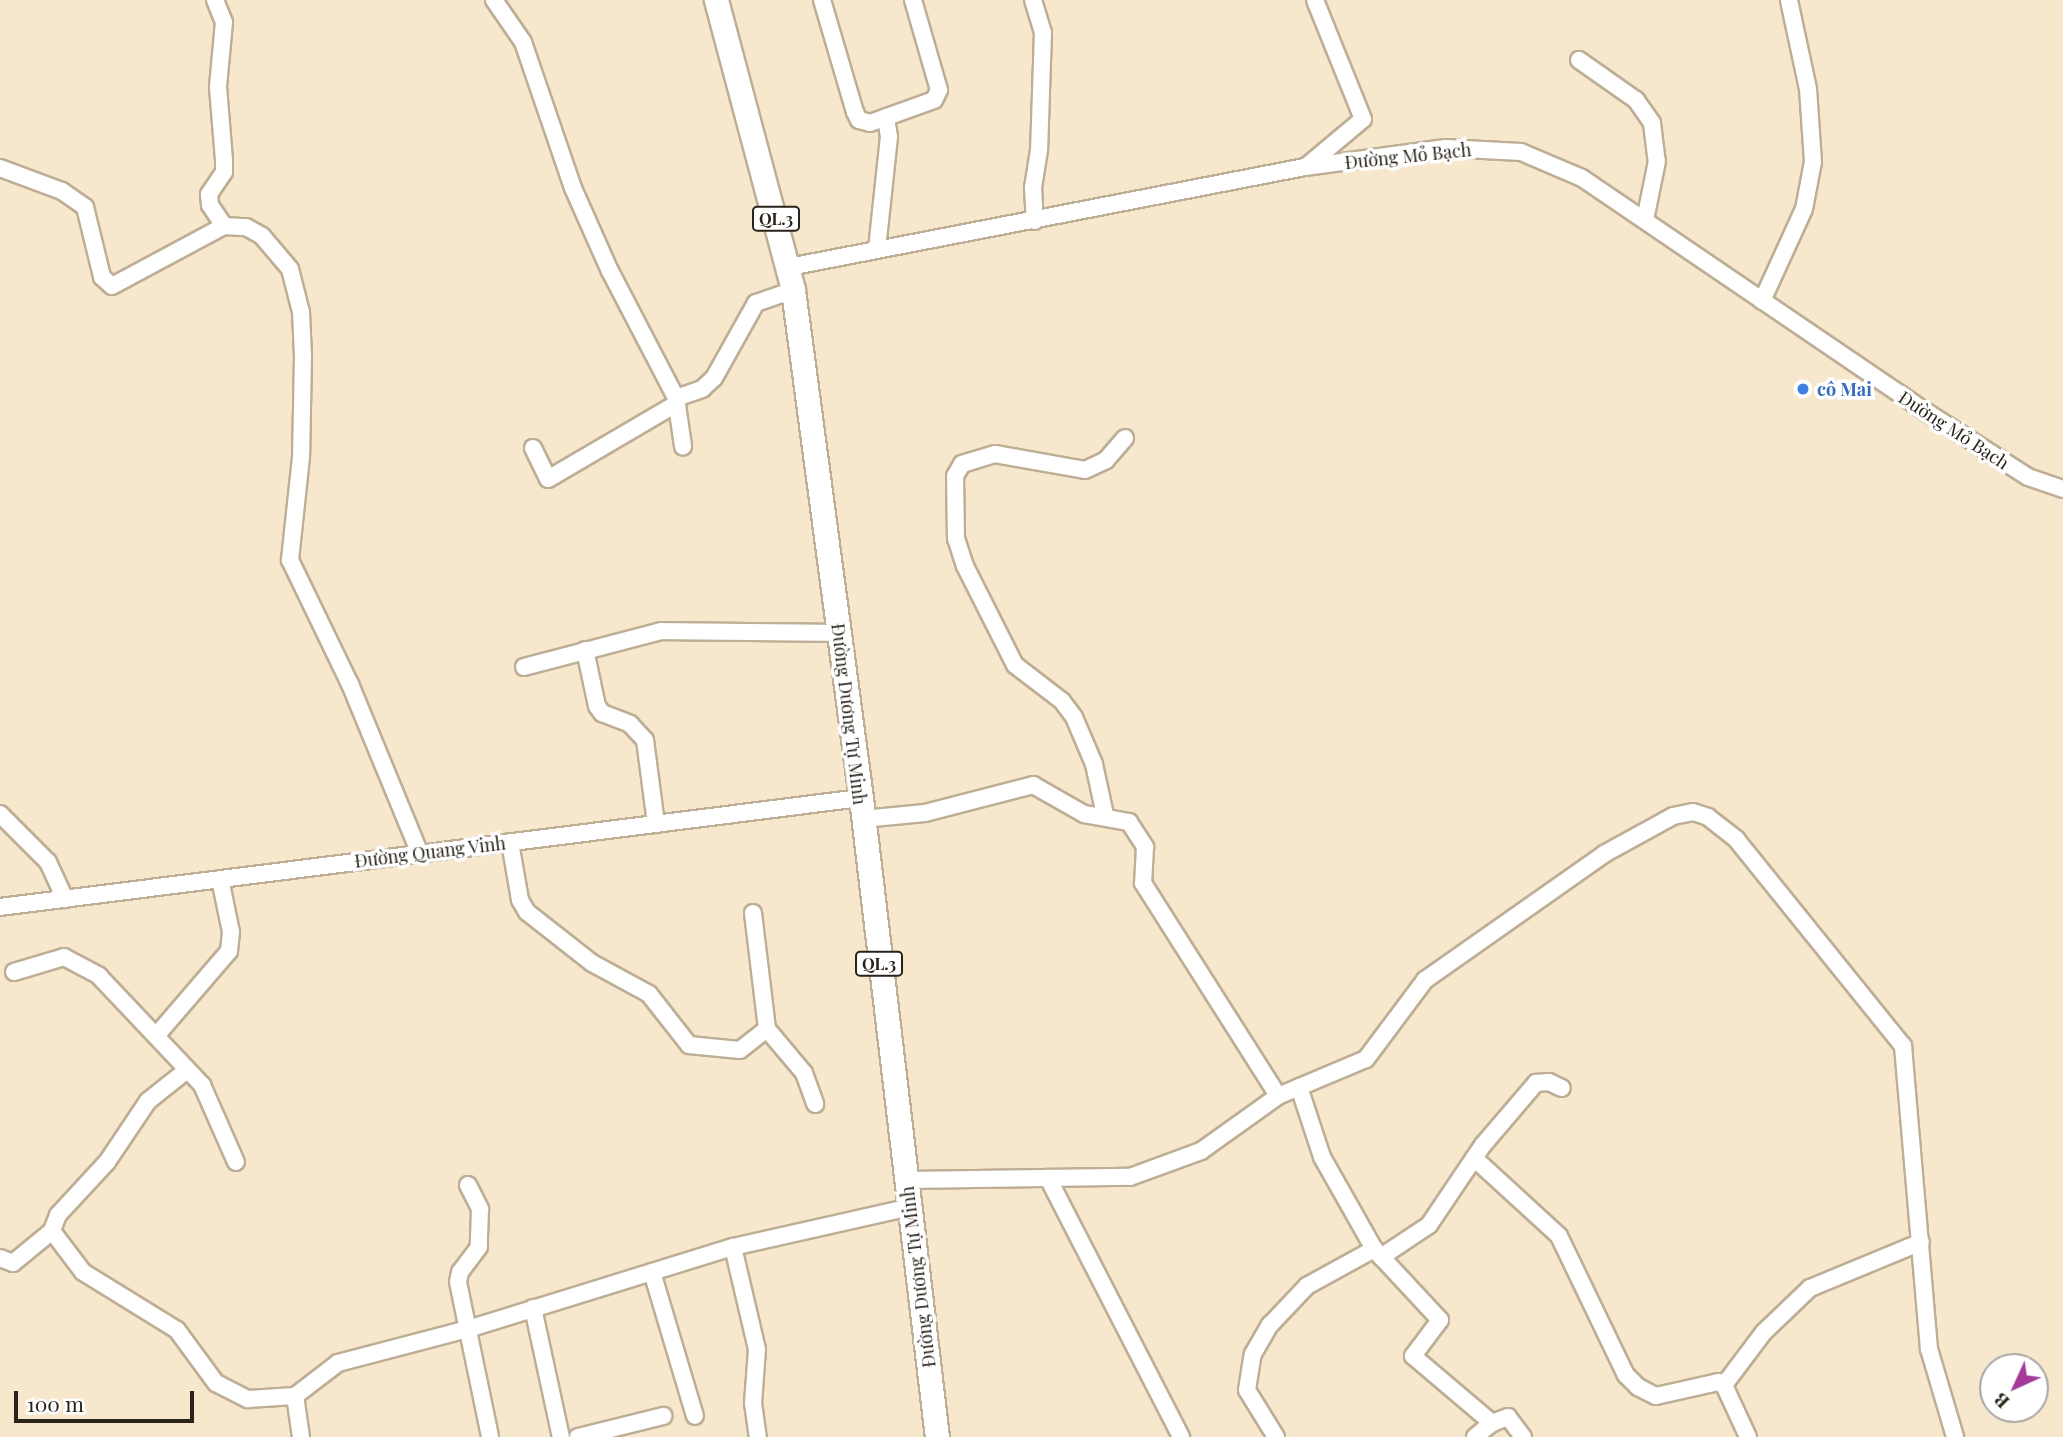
<!DOCTYPE html>
<html>
<head>
<meta charset="utf-8">
<style>
	body { margin:0 }
	#map { position:relative; width:2063px; height:1437px; overflow:hidden; background:#f7e7cd; font-family:"Playfair Display",serif }
	div>[style] { position:absolute }
	.roads { filter:drop-shadow(2px 0 #bdae95) drop-shadow(-2px 0 #bdae95) drop-shadow(0 2px #bdae95) drop-shadow(0 -2px #bdae95) }
	.minor>* { height:16px; margin:-8px; padding:0 8px; transform-origin:8px; border-radius:8px; background:#fff }
	.highway>* { height:23px; margin:-11.5px; padding:0 11.5px; transform-origin:11.5px; border-radius:11.5px; background:#fff }
	.dots>* { width:19px; height:19px; translate:-50% -50%; box-sizing:border-box; border:4px solid #fff; border-radius:50% }
	span { translate:-50% -50%; white-space:nowrap; text-align:center; line-height:1.15; -webkit-text-stroke:7px #fff; paint-order:stroke }
	.shield-label span { padding:2px 5px; background:#fff; border:2px solid; border-radius:5px; -webkit-text-stroke-width:0 }
	.shield-label { font-size:16px; color:#282219; font-weight:700 }
	.street-label { font-size:18px; color:#282219 }
	.shop-label { font-size:18px; color:#366cbe; font-weight:700 }
	.left { translate:0 -50%; text-align:left }
	.north { position:absolute; left:1979px; top:1353px; width:70px; height:70px; box-sizing:border-box; background:#fff; border:2px solid #a9a7a3; border-radius:50%; rotate:225deg; font-size:19px; font-weight:700; line-height:28px; text-align:center; color:#282219 }
	.north::after { content:''; display:block; margin:auto; width:24px; height:32px; background:#a53a9a; clip-path:polygon(50% 0,100% 100%,50% 72%,0 100%) }
	.scale { position:absolute; left:14px; top:1391px; width:180px; height:32px; box-sizing:border-box; border:4px solid #282219; border-top:0; padding-left:9px; font-size:21px; line-height:24px; white-space:nowrap; color:#282219; -webkit-text-stroke:5px #fff; paint-order:stroke }
</style>
</head>
<body>
<div id="map">
	<div class="roads">
		<div class="minor">
			<div style="left:215px;top:0;width:24px;rotate:68deg"></div>
			<div style="left:224px;top:22px;width:65px;rotate:95.3deg"></div>
			<div style="left:218px;top:87px;width:73px;rotate:85.3deg"></div>
			<div style="left:224px;top:160px;width:12px;rotate:90deg"></div>
			<div style="left:224px;top:172px;width:27px;rotate:124deg"></div>
			<div style="left:209px;top:194px;width:11px;rotate:85deg"></div>
			<div style="left:210px;top:205px;width:25px;rotate:56deg"></div>
			<div style="left:494px;top:0;width:51px;rotate:55.4deg"></div>
			<div style="left:523px;top:42px;width:154px;rotate:71.1deg"></div>
			<div style="left:573px;top:188px;width:91px;rotate:66deg"></div>
			<div style="left:610px;top:271px;width:143px;rotate:62.5deg"></div>
			<div style="left:676px;top:398px;width:49px;rotate:81.7deg"></div>
			<div style="left:822px;top:0;width:117px;rotate:73.6deg"></div>
			<div style="left:855px;top:112px;width:9px;rotate:63deg"></div>
			<div style="left:859px;top:120px;width:11px;rotate:15deg"></div>
			<div style="left:870px;top:123px;width:68px;rotate:-19.8deg"></div>
			<div style="left:934px;top:100px;width:11px;rotate:-63deg"></div>
			<div style="left:939px;top:90px;width:94px;rotate:-106.1deg"></div>
			<div style="left:1033px;top:0;width:34px;rotate:73deg"></div>
			<div style="left:1043px;top:32px;width:118px;rotate:91.9deg"></div>
			<div style="left:1039px;top:150px;width:37px;rotate:99deg"></div>
			<div style="left:1033px;top:187px;width:34px;rotate:87deg"></div>
			<div style="left:1579px;top:60px;width:70px;rotate:35.1deg"></div>
			<div style="left:1636px;top:100px;width:28px;rotate:55deg"></div>
			<div style="left:1652px;top:123px;width:38px;rotate:83deg"></div>
			<div style="left:1657px;top:161px;width:60px;rotate:101.5deg"></div>
			<div style="left:1307px;top:166px;width:73px;rotate:-40deg"></div>
			<div style="left:1363px;top:119px;width:128px;rotate:-112deg"></div>
			<div style="left:0;top:168px;width:66px;rotate:20.4deg"></div>
			<div style="left:62px;top:191px;width:28px;rotate:35deg"></div>
			<div style="left:85px;top:207px;width:72px;rotate:76.3deg"></div>
			<div style="left:102px;top:277px;width:13px;rotate:42deg"></div>
			<div style="left:112px;top:286px;width:127px;rotate:-28.2deg"></div>
			<div style="left:224px;top:226px;width:22px;rotate:3deg"></div>
			<div style="left:246px;top:227px;width:18px;rotate:29deg"></div>
			<div style="left:262px;top:236px;width:43px;rotate:49.7deg"></div>
			<div style="left:290px;top:269px;width:44px;rotate:75.7deg"></div>
			<div style="left:301px;top:312px;width:44px;rotate:87.4deg"></div>
			<div style="left:303px;top:356px;width:101px;rotate:91.1deg"></div>
			<div style="left:301px;top:457px;width:104px;rotate:96.1deg"></div>
			<div style="left:290px;top:560px;width:138px;rotate:64.2deg"></div>
			<div style="left:350px;top:684px;width:184px;rotate:67.6deg"></div>
			<div style="left:877px;top:249px;width:113px;rotate:-83.9deg"></div>
			<div style="left:889px;top:137px;width:20px;rotate:-99deg"></div>
			<div style="left:789px;top:267px;width:526px;rotate:-10.97deg"></div>
			<div style="left:1305px;top:167px;width:142px;rotate:-7.7deg"></div>
			<div style="left:1446px;top:148px;width:75px;rotate:3.1deg"></div>
			<div style="left:1521px;top:152px;width:66px;rotate:23.1deg"></div>
			<div style="left:1582px;top:178px;width:402px;rotate:34.2deg"></div>
			<div style="left:1914px;top:404px;width:135px;rotate:32.6deg"></div>
			<div style="left:2028px;top:477px;width:37px;rotate:19deg"></div>
			<div style="left:1762px;top:301px;width:101px;rotate:-65.5deg"></div>
			<div style="left:1804px;top:209px;width:48px;rotate:-79.2deg"></div>
			<div style="left:1813px;top:162px;width:73px;rotate:-93.9deg"></div>
			<div style="left:1808px;top:89px;width:91px;rotate:-102.1deg"></div>
			<div style="left:676px;top:398px;width:28px;rotate:-19deg"></div>
			<div style="left:702px;top:389px;width:16px;rotate:-43deg"></div>
			<div style="left:714px;top:378px;width:86px;rotate:-60.8deg"></div>
			<div style="left:756px;top:303px;width:39px;rotate:-19deg"></div>
			<div style="left:533px;top:448px;width:34px;rotate:64deg"></div>
			<div style="left:548px;top:479px;width:148px;rotate:-30.4deg"></div>
			<div style="left:585px;top:650px;width:57px;rotate:77.9deg"></div>
			<div style="left:597px;top:706px;width:9px;rotate:54deg"></div>
			<div style="left:602px;top:713px;width:30px;rotate:21deg"></div>
			<div style="left:630px;top:724px;width:22px;rotate:47deg"></div>
			<div style="left:645px;top:740px;width:85px;rotate:82.5deg"></div>
			<div style="left:524px;top:667px;width:142px;rotate:-14.7deg"></div>
			<div style="left:661px;top:631px;width:178px;rotate:0.6deg"></div>
			<div style="left:0;top:814px;width:68px;rotate:45deg"></div>
			<div style="left:48px;top:862px;width:41px;rotate:65.3deg"></div>
			<div style="left:1105px;top:815px;width:52px;rotate:-102.2deg"></div>
			<div style="left:1094px;top:764px;width:51px;rotate:-113.1deg"></div>
			<div style="left:1074px;top:717px;width:20px;rotate:-127deg"></div>
			<div style="left:1062px;top:701px;width:59px;rotate:-142.5deg"></div>
			<div style="left:1015px;top:665px;width:111px;rotate:-116.8deg"></div>
			<div style="left:965px;top:566px;width:28px;rotate:-108deg"></div>
			<div style="left:956px;top:539px;width:63px;rotate:-90.9deg"></div>
			<div style="left:955px;top:476px;width:14px;rotate:-60deg"></div>
			<div style="left:962px;top:464px;width:34px;rotate:-17deg"></div>
			<div style="left:995px;top:454px;width:91px;rotate:10.1deg"></div>
			<div style="left:1085px;top:470px;width:23px;rotate:-25deg"></div>
			<div style="left:1106px;top:460px;width:29px;rotate:-49deg"></div>
			<div style="left:863px;top:819px;width:62px;rotate:-5.5deg"></div>
			<div style="left:925px;top:813px;width:112px;rotate:-14.5deg"></div>
			<div style="left:1033px;top:785px;width:59px;rotate:29.6deg"></div>
			<div style="left:1084px;top:814px;width:46px;rotate:10.1deg"></div>
			<div style="left:1129px;top:822px;width:30px;rotate:57deg"></div>
			<div style="left:1145px;top:847px;width:36px;rotate:93deg"></div>
			<div style="left:1143px;top:883px;width:252px;rotate:57.6deg"></div>
			<div style="left:510px;top:842px;width:59px;rotate:80.2deg"></div>
			<div style="left:520px;top:900px;width:14px;rotate:60deg"></div>
			<div style="left:527px;top:912px;width:83px;rotate:38.1deg"></div>
			<div style="left:592px;top:963px;width:65px;rotate:28.5deg"></div>
			<div style="left:649px;top:994px;width:65px;rotate:51.9deg"></div>
			<div style="left:689px;top:1045px;width:51px;rotate:5.6deg"></div>
			<div style="left:740px;top:1050px;width:34px;rotate:-38deg"></div>
			<div style="left:0;top:907px;width:868px;rotate:-7.22deg"></div>
			<div style="left:753px;top:913px;width:117px;rotate:83.1deg"></div>
			<div style="left:767px;top:1029px;width:57px;rotate:49.9deg"></div>
			<div style="left:804px;top:1073px;width:33px;rotate:70deg"></div>
			<div style="left:14px;top:972px;width:52px;rotate:-16.7deg"></div>
			<div style="left:64px;top:957px;width:40px;rotate:28deg"></div>
			<div style="left:99px;top:976px;width:150px;rotate:46.6deg"></div>
			<div style="left:202px;top:1085px;width:84px;rotate:66.2deg"></div>
			<div style="left:156px;top:1036px;width:112px;rotate:-49.3deg"></div>
			<div style="left:229px;top:951px;width:19px;rotate:-84deg"></div>
			<div style="left:231px;top:932px;width:54px;rotate:-101.7deg"></div>
			<div style="left:187px;top:1070px;width:50px;rotate:141.5deg"></div>
			<div style="left:148px;top:1101px;width:73px;rotate:123.9deg"></div>
			<div style="left:107px;top:1162px;width:72px;rotate:132.8deg"></div>
			<div style="left:58px;top:1215px;width:17px;rotate:111deg"></div>
			<div style="left:52px;top:1231px;width:51px;rotate:52.9deg"></div>
			<div style="left:83px;top:1272px;width:110px;rotate:31.7deg"></div>
			<div style="left:177px;top:1330px;width:66px;rotate:53.7deg"></div>
			<div style="left:216px;top:1383px;width:36px;rotate:27deg"></div>
			<div style="left:248px;top:1399px;width:47px;rotate:-3.7deg"></div>
			<div style="left:1299px;top:1087px;width:74px;rotate:71.8deg"></div>
			<div style="left:1322px;top:1157px;width:106px;rotate:60.5deg"></div>
			<div style="left:1374px;top:1249px;width:97px;rotate:47.1deg"></div>
			<div style="left:1440px;top:1320px;width:45px;rotate:126.9deg"></div>
			<div style="left:1413px;top:1356px;width:104px;rotate:40.3deg"></div>
			<div style="left:1492px;top:1423px;width:22px;rotate:141deg"></div>
			<div style="left:1474px;top:1158px;width:115px;rotate:42.5deg"></div>
			<div style="left:1559px;top:1236px;width:154px;rotate:64.3deg"></div>
			<div style="left:1626px;top:1375px;width:17px;rotate:45deg"></div>
			<div style="left:1638px;top:1387px;width:20px;rotate:27deg"></div>
			<div style="left:1656px;top:1396px;width:64px;rotate:-12.7deg"></div>
			<div style="left:1718px;top:1382px;width:7px;rotate:27deg"></div>
			<div style="left:1724px;top:1385px;width:57px;rotate:65.2deg"></div>
			<div style="left:1048px;top:1178px;width:291px;rotate:62.8deg"></div>
			<div style="left:906px;top:1180px;width:224px;rotate:-0.8deg"></div>
			<div style="left:1130px;top:1177px;width:76px;rotate:-20.1deg"></div>
			<div style="left:1201px;top:1151px;width:95px;rotate:-35.5deg"></div>
			<div style="left:1278px;top:1096px;width:95px;rotate:-22.8deg"></div>
			<div style="left:1366px;top:1059px;width:99px;rotate:-53.2deg"></div>
			<div style="left:1425px;top:980px;width:219px;rotate:-35.1deg"></div>
			<div style="left:1604px;top:854px;width:79px;rotate:-28.8deg"></div>
			<div style="left:1673px;top:816px;width:20px;rotate:-11deg"></div>
			<div style="left:1693px;top:812px;width:16px;rotate:18deg"></div>
			<div style="left:1708px;top:817px;width:36px;rotate:38deg"></div>
			<div style="left:1736px;top:839px;width:266px;rotate:51.1deg"></div>
			<div style="left:1903px;top:1046px;width:304px;rotate:85.1deg"></div>
			<div style="left:1929px;top:1349px;width:92px;rotate:73.5deg"></div>
			<div style="left:468px;top:1185px;width:27px;rotate:63deg"></div>
			<div style="left:480px;top:1209px;width:38px;rotate:92deg"></div>
			<div style="left:479px;top:1247px;width:31px;rotate:127deg"></div>
			<div style="left:460px;top:1272px;width:10px;rotate:101deg"></div>
			<div style="left:458px;top:1282px;width:158px;rotate:78.3deg"></div>
			<div style="left:733px;top:1247px;width:105px;rotate:76.8deg"></div>
			<div style="left:757px;top:1349px;width:54px;rotate:94.2deg"></div>
			<div style="left:753px;top:1403px;width:34px;rotate:82deg"></div>
			<div style="left:1381px;top:1257px;width:58px;rotate:-33.7deg"></div>
			<div style="left:1429px;top:1225px;width:97px;rotate:-56deg"></div>
			<div style="left:1483px;top:1145px;width:82px;rotate:-49.5deg"></div>
			<div style="left:1536px;top:1083px;width:13px;rotate:-4deg"></div>
			<div style="left:1549px;top:1082px;width:14px;rotate:25deg"></div>
			<div style="left:0;top:1258px;width:14px;rotate:21deg"></div>
			<div style="left:13px;top:1263px;width:50px;rotate:-39.4deg"></div>
			<div style="left:652px;top:1272px;width:150px;rotate:73.4deg"></div>
			<div style="left:533px;top:1308px;width:132px;rotate:77.8deg"></div>
			<div style="left:1724px;top:1385px;width:66px;rotate:-53deg"></div>
			<div style="left:1764px;top:1332px;width:64px;rotate:-43.7deg"></div>
			<div style="left:1810px;top:1288px;width:120px;rotate:-22.5deg"></div>
			<div style="left:1492px;top:1423px;width:17px;rotate:-21deg"></div>
			<div style="left:1508px;top:1417px;width:25px;rotate:53deg"></div>
			<div style="left:301px;top:1437px;width:41px;rotate:-98.3deg"></div>
			<div style="left:295px;top:1396px;width:54px;rotate:-37.5deg"></div>
			<div style="left:338px;top:1363px;width:134px;rotate:-14.7deg"></div>
			<div style="left:468px;top:1329px;width:277px;rotate:-17.2deg"></div>
			<div style="left:733px;top:1247px;width:181px;rotate:-12.7deg"></div>
			<div style="left:578px;top:1437px;width:88px;rotate:-13.9deg"></div>
			<div style="left:1276px;top:1437px;width:55px;rotate:-121.7deg"></div>
			<div style="left:1247px;top:1390px;width:36px;rotate:-81deg"></div>
			<div style="left:1253px;top:1354px;width:34px;rotate:-60deg"></div>
			<div style="left:1270px;top:1325px;width:54px;rotate:-46.5deg"></div>
			<div style="left:1307px;top:1286px;width:77px;rotate:-28.9deg"></div>
		</div>
		<div class="highway">
			<div style="left:716px;top:0;width:300px;rotate:75.1deg"></div>
			<div style="left:793px;top:290px;width:513px;rotate:82.38deg"></div>
			<div style="left:861px;top:798px;width:644px;rotate:83.22deg"></div>
		</div>
	</div>
	<div class="dots">
		<div style="left:1803px;top:389px;background:#3f7fe0"></div>
	</div>
	<div class="shield-label">
		<span style="left:776px;top:219px">QL.3</span>
		<span style="left:879px;top:964px">QL.3</span>
	</div>
	<div class="street-label">
		<span style="left:1408px;top:156px;rotate:-6deg">Đường Mỏ Bạch</span>
		<span style="left:1954px;top:430px;rotate:33deg">Đường Mỏ Bạch</span>
		<span style="left:849px;top:714px;rotate:83deg">Đường Dương Tự Minh</span>
		<span style="left:430px;top:852px;rotate:-7deg">Đường Quang Vinh</span>
		<span style="left:918px;top:1277px;rotate:-97deg">Đường Dương Tự Minh</span>
	</div>
	<div class="shop-label">
		<span class="left" style="left:1817px;top:389px">cô Mai</span>
	</div>
	<div class="north">B</div>
	<div class="scale">100 m</div>
</div>
</body>
</html>
